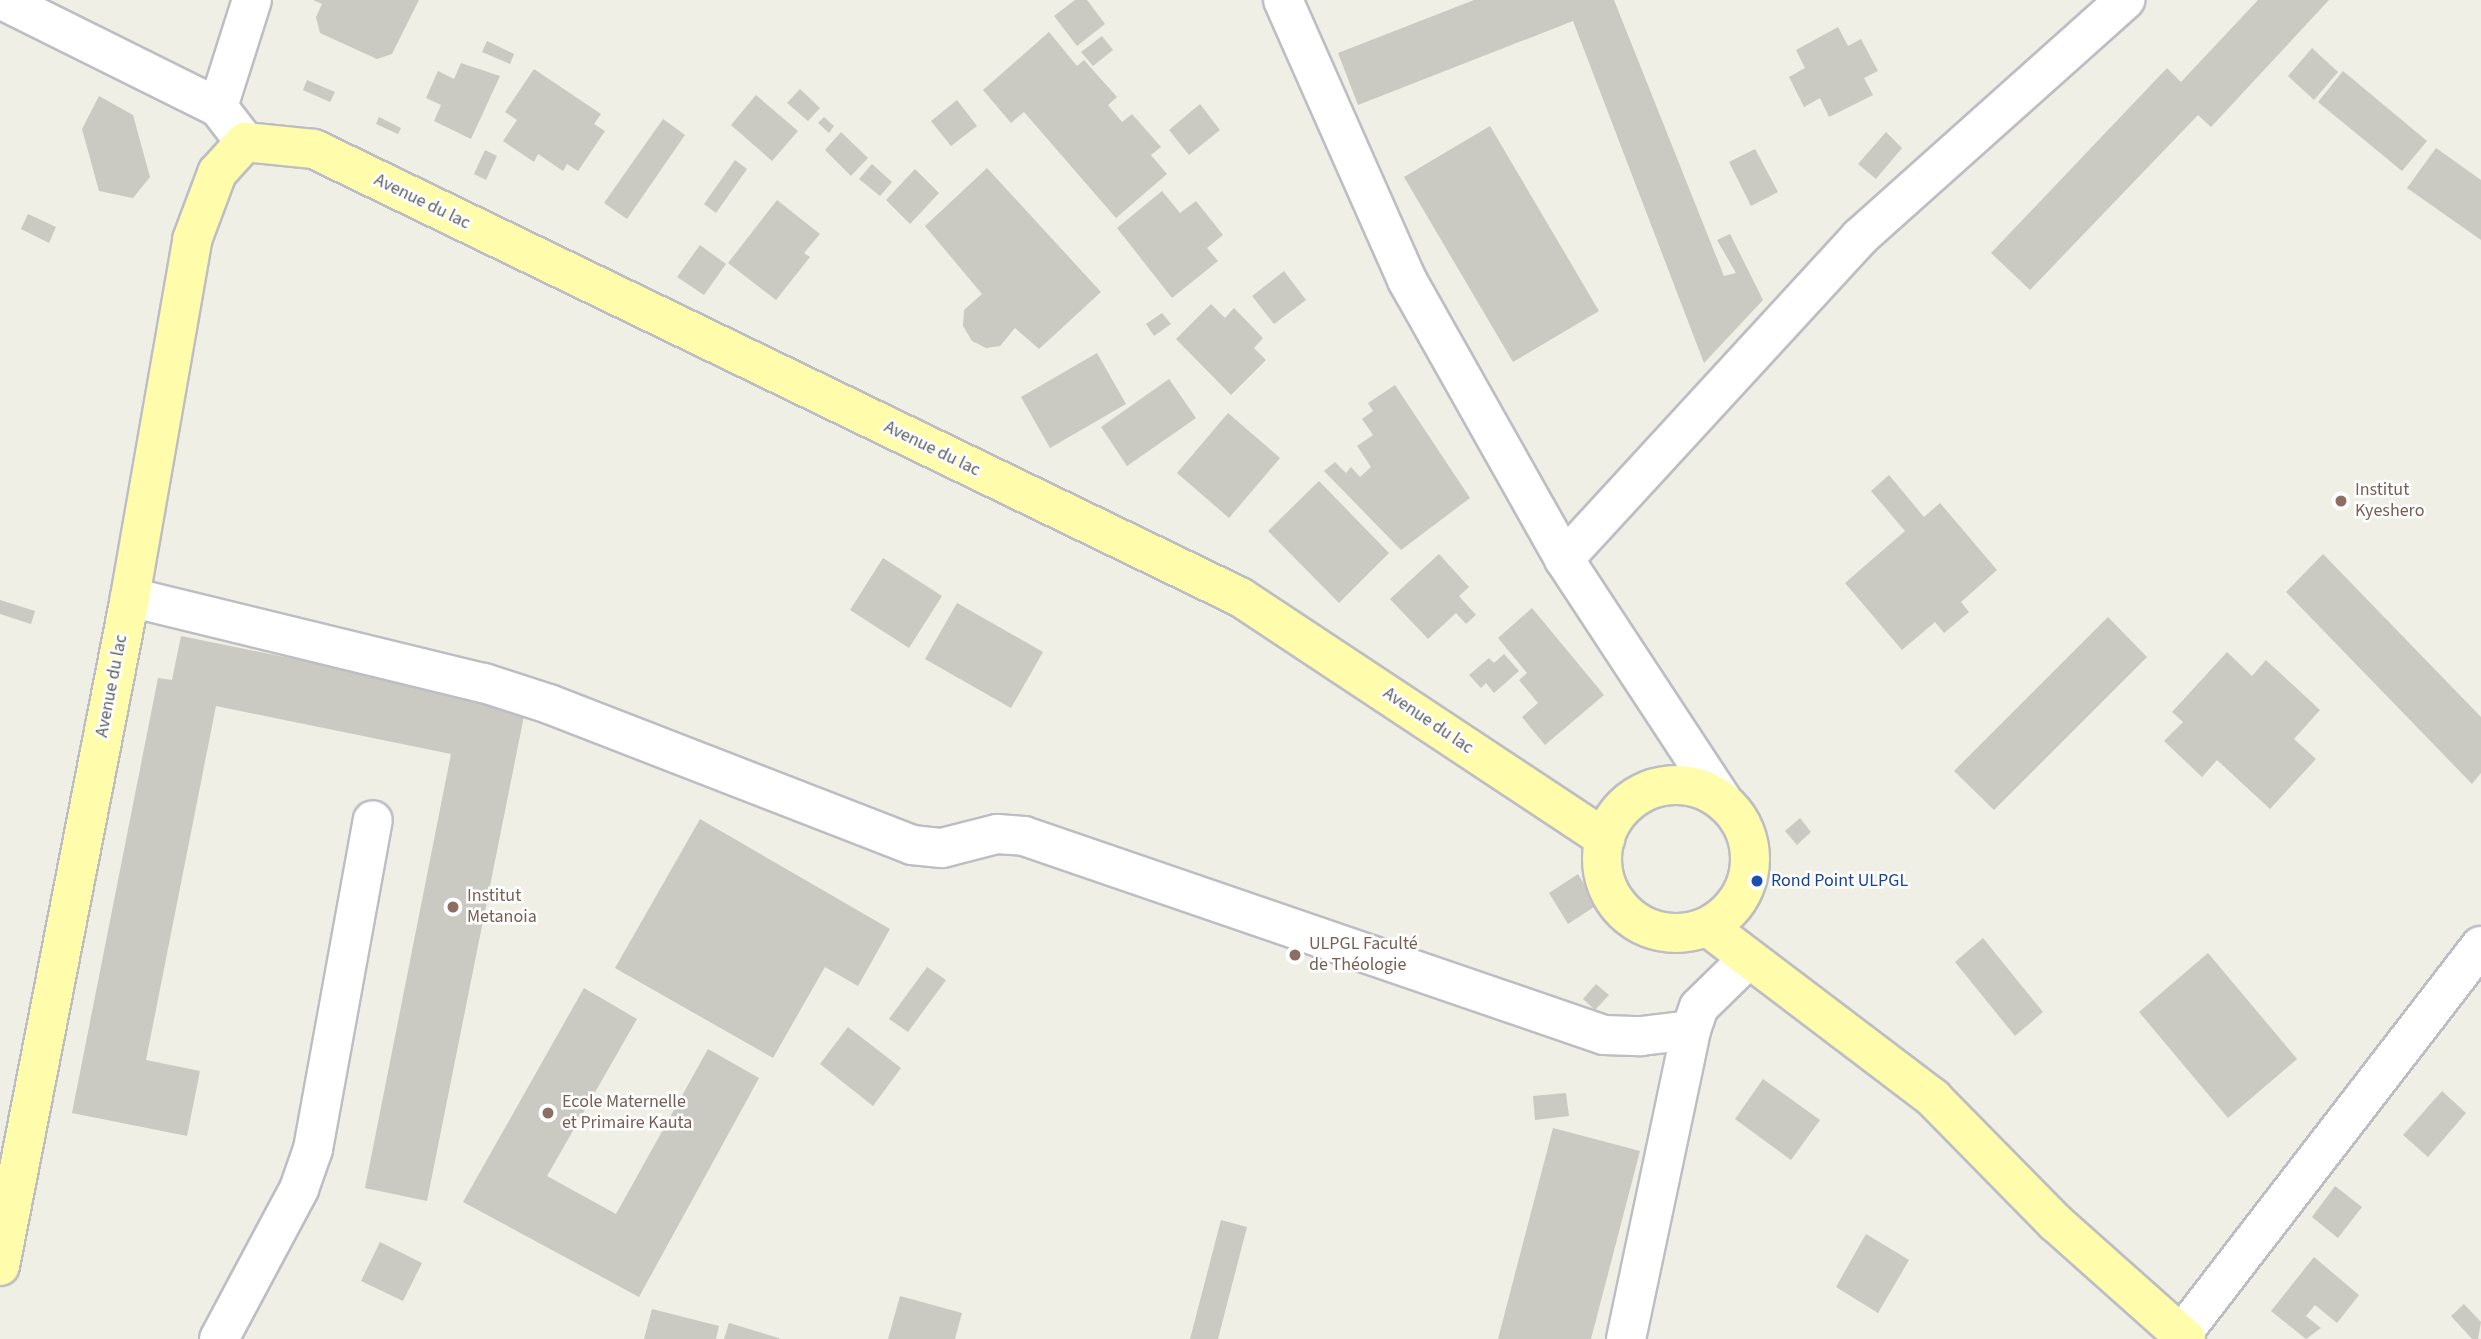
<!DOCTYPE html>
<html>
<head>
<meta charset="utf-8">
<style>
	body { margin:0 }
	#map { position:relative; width:2481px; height:1339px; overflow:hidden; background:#f0efe5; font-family:"Source Sans 3",sans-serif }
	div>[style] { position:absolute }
	.building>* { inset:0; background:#cac9c2 }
	.roads { filter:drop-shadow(2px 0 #bdbec4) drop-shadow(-2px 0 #bdbec4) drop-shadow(0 2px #bdbec4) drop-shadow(0 -2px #bdbec4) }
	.minor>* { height:38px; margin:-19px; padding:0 19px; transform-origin:19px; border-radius:19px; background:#fff }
	.major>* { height:38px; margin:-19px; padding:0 19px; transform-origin:19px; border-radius:19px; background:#fffdab }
	.major>.ring { margin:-19px; padding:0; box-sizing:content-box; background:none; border:38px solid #fffdab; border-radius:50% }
	.dots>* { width:19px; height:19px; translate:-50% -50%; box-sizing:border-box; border:4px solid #fff; border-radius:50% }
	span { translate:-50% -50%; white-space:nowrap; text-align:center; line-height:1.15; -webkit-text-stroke:5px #fff; paint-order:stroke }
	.street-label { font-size:18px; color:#5d6066 }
	.education-label { font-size:18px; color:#785e54 }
	.left { translate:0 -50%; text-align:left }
	.transit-label { font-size:18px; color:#164399 }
</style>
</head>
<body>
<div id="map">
	<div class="building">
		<div style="clip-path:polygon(313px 0,419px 0,392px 54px,377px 59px,320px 33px,316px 17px,322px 4px)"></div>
		<div style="clip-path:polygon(1075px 0,1087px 0,1105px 24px,1077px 46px,1054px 16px)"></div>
		<div style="clip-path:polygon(1474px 0,1614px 0,1724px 276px,1736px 273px,1717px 240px,1730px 234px,1763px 300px,1704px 363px,1573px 21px,1358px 105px,1338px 53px)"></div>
		<div style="clip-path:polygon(2258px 0,2329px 0,2211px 127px,2198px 115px,2030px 290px,1991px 253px,2167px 68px,2181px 82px)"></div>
		<div style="clip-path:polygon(1838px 27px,1848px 46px,1861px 39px,1878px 71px,1864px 78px,1873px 95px,1829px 117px,1820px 98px,1804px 107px,1789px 77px,1805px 68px,1796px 50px)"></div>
		<div style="clip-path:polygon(1049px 32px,1077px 66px,1084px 60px,1117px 97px,1108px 105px,1122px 122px,1132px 114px,1161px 147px,1151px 155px,1167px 174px,1116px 218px,1024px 112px,1011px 123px,983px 90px)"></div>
		<div style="clip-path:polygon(1102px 36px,1113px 50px,1093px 66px,1081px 52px)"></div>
		<div style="clip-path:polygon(487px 41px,514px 54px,510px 64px,482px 52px)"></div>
		<div style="clip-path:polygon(2312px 48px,2338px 72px,2314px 100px,2288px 76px)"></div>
		<div style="clip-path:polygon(461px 63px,500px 76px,471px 139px,434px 121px,441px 105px,426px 98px,438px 71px,454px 79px)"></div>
		<div style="clip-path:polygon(534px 69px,601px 114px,594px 124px,605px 131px,578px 171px,567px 164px,563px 171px,538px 154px,534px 162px,503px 141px,517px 120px,505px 112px)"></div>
		<div style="clip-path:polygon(2343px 71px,2427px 141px,2402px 171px,2318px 102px)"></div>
		<div style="clip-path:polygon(307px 80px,335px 92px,330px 102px,303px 90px)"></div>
		<div style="clip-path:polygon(800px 89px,820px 108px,808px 121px,787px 103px)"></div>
		<div style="clip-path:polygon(756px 95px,798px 131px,772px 161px,731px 125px)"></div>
		<div style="clip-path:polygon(99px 96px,133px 115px,150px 177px,133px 198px,99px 191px,82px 129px)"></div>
		<div style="clip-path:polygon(957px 100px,977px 126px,951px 146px,931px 121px)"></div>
		<div style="clip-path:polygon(1200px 104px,1220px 130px,1189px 155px,1169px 130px)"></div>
		<div style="clip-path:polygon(379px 117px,401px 128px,398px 134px,376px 124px)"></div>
		<div style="clip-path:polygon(824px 117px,834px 126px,829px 133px,818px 123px)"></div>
		<div style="clip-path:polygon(663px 119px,685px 135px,627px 219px,604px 203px)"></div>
		<div style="clip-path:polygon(1490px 126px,1599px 311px,1513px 362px,1404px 177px)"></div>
		<div style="clip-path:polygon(841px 132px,868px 158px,851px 176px,825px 150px)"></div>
		<div style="clip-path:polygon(1886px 132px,1902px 148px,1876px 179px,1858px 164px)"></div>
		<div style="clip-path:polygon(2436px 148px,2481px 180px,2481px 240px,2407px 188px)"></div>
		<div style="clip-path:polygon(1755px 149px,1778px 192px,1751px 206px,1729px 162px)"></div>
		<div style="clip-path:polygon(485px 150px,497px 156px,486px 180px,474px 174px)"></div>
		<div style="clip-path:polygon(735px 160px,747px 169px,716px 213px,704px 204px)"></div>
		<div style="clip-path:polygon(872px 164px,892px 182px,880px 196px,859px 179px)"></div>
		<div style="clip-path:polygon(987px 168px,1101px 292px,1039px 349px,1015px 328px,1000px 346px,986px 348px,972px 341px,963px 326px,964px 310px,982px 294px,925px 226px)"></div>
		<div style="clip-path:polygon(915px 169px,939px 193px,910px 224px,886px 200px)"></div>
		<div style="clip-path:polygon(1162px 191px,1180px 213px,1196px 201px,1223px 235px,1207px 248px,1218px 261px,1172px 298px,1117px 228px)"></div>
		<div style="clip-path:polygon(777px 200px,820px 234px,804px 253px,810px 257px,776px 300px,728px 263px)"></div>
		<div style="clip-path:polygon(28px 214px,56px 227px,49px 243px,21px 229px)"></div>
		<div style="clip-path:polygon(700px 245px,726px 264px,704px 295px,677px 277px)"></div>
		<div style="clip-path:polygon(1284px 271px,1306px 300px,1274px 324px,1252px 296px)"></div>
		<div style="clip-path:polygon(1211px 304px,1225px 318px,1234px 308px,1263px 338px,1254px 348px,1266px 360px,1231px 395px,1176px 339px)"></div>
		<div style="clip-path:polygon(1162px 313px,1171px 324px,1154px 336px,1146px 324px)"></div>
		<div style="clip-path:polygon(1097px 353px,1126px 404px,1050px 448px,1021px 397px)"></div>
		<div style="clip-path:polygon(1169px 379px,1196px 418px,1127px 466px,1101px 427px)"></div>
		<div style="clip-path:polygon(1395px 385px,1470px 498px,1401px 550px,1324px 471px,1335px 462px,1346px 473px,1351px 467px,1360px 477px,1371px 467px,1357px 446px,1373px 435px,1362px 419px,1373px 411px,1368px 403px)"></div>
		<div style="clip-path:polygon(1228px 413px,1280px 458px,1229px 518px,1177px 473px)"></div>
		<div style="clip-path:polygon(1889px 475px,1924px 517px,1940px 503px,1997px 570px,1961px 602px,1969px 612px,1944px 633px,1935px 622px,1902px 650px,1845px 583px,1905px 531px,1871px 491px)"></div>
		<div style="clip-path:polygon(1319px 481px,1389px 553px,1339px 603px,1268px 531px)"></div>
		<div style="clip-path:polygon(1439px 554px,1469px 587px,1459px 596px,1476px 615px,1466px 624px,1456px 613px,1428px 639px,1390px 599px)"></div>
		<div style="clip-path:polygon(2323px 554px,2481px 717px,2481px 773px,2472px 784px,2286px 592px)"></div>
		<div style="clip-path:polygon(883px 558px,942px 596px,909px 648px,850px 610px)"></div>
		<div style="clip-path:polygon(0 600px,35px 611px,31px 624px,0 614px)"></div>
		<div style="clip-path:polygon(957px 603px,1043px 652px,1011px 708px,925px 659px)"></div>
		<div style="clip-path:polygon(1532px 608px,1604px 695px,1545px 745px,1522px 717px,1538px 703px,1519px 680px,1527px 673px,1498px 638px)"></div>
		<div style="clip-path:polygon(2108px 617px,2147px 657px,1994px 810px,1954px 771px)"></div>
		<div style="clip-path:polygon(181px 636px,526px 706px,427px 1201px,365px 1188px,451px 754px,216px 706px,146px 1060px,200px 1071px,187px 1136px,72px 1113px,158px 678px,172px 680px)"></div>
		<div style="clip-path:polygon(2227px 652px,2252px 676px,2266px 660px,2320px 710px,2294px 739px,2316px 759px,2270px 809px,2217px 760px,2202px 777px,2164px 741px,2183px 722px,2172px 712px)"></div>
		<div style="clip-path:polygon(1504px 654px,1519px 671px,1494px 693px,1486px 683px,1481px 688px,1469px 675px,1489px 658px,1494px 663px)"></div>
		<div style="clip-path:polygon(1800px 818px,1811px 832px,1797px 845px,1785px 831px)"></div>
		<div style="clip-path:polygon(700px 819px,890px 929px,858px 986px,825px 967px,773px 1058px,615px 968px)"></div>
		<div style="clip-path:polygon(1578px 874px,1597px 905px,1568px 924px,1549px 893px)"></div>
		<div style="clip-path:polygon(1983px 938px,2043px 1012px,2015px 1036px,1955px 962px)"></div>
		<div style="clip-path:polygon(2208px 953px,2297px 1059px,2228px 1118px,2139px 1012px)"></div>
		<div style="clip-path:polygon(927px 967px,946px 980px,908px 1032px,889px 1019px)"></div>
		<div style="clip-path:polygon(1596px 984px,1609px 995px,1595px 1010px,1583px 999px)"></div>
		<div style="clip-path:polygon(584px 988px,637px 1019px,547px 1176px,616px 1214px,708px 1049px,759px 1078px,639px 1297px,463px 1202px)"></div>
		<div style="clip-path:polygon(848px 1027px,901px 1068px,873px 1106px,820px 1064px)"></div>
		<div style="clip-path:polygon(1763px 1079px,1820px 1120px,1791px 1160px,1735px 1119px)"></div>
		<div style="clip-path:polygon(2442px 1091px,2466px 1113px,2428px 1157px,2403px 1135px)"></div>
		<div style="clip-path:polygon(1566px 1093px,1569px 1116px,1535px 1120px,1533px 1096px)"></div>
		<div style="clip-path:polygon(1553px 1128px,1640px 1151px,1591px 1339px,1498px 1339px)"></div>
		<div style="clip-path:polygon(2335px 1186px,2362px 1207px,2338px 1238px,2312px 1217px)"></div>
		<div style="clip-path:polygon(1221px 1220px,1247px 1227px,1218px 1339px,1190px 1339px)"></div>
		<div style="clip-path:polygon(1866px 1234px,1909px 1260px,1878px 1313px,1836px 1287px)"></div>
		<div style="clip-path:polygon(380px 1242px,422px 1263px,403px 1301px,361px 1281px)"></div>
		<div style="clip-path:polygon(2314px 1257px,2359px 1295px,2337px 1323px,2315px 1305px,2306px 1316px,2321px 1328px,2306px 1339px,2271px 1311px)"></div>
		<div style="clip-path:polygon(900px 1296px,962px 1313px,955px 1339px,888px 1339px)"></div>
		<div style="clip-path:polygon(2464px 1304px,2481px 1322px,2478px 1339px,2472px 1339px,2451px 1316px)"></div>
		<div style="clip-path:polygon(652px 1309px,719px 1326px,716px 1339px,644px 1339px)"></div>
		<div style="clip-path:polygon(729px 1323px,779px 1338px,779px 1339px,724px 1339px)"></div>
	</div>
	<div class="roads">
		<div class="minor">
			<div style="left:2px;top:0;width:241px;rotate:26.4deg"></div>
			<div style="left:218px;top:107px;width:44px;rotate:52.4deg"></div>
			<div style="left:1283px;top:0;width:306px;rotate:66.1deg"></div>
			<div style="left:1407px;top:280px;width:320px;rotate:60.6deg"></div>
			<div style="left:1564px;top:559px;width:290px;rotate:56.7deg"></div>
			<div style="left:218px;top:107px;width:112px;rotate:-72.4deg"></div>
			<div style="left:1564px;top:559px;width:437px;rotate:-47.4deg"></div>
			<div style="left:1860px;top:237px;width:356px;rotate:-41.8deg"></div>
			<div style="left:130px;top:597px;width:364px;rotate:13.7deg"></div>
			<div style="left:484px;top:683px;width:68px;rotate:17.9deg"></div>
			<div style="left:549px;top:704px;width:389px;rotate:21.2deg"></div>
			<div style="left:912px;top:845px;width:30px;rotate:6deg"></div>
			<div style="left:942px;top:848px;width:57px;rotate:-14.3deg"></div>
			<div style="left:997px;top:834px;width:27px;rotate:4deg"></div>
			<div style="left:1024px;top:836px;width:613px;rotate:18.94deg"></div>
			<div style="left:1604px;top:1035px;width:37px;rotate:2deg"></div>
			<div style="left:1641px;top:1036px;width:50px;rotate:-6.8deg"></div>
			<div style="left:2181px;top:1335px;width:491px;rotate:-52.4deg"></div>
			<div style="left:219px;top:1339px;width:170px;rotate:-61.9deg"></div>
			<div style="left:299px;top:1189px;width:42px;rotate:-70.7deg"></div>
			<div style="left:313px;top:1149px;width:334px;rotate:-79.7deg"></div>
			<div style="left:1626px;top:1339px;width:316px;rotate:-78.1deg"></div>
			<div style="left:1691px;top:1030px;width:24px;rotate:-71deg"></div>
			<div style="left:1699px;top:1007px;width:69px;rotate:-44.4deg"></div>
		</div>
		<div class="major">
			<div class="ring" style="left:1602px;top:785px;width:110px;height:110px"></div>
			<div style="left:1708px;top:927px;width:283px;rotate:37.2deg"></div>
			<div style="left:1933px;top:1098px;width:175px;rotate:45.5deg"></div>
			<div style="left:2056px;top:1223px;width:174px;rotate:41.7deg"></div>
			<div style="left:0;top:1266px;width:682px;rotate:-79deg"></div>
			<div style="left:130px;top:597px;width:362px;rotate:-80.1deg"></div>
			<div style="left:192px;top:240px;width:72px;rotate:-69.5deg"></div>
			<div style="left:217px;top:173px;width:42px;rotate:-47.9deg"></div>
			<div style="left:245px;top:142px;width:69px;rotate:5.8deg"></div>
			<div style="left:314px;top:149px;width:1029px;rotate:25.82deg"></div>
			<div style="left:1240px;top:597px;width:438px;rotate:33.5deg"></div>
		</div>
	</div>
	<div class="dots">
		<div style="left:2341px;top:501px;background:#8d6e63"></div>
		<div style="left:1757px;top:881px;background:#1a4fb4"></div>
		<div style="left:453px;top:907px;background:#8d6e63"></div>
		<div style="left:1295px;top:955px;background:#8d6e63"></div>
		<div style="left:548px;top:1113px;background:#8d6e63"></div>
	</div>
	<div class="street-label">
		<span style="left:422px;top:202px;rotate:26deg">Avenue du lac</span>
		<span style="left:932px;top:449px;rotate:26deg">Avenue du lac</span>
		<span style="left:112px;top:686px;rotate:-79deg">Avenue du lac</span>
		<span style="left:1428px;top:721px;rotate:34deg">Avenue du lac</span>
	</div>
	<div class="education-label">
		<span class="left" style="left:2355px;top:501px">Institut<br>Kyeshero</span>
		<span class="left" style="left:467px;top:907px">Institut<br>Metanoia</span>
		<span class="left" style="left:1309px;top:955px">ULPGL Faculté<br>de Théologie</span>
		<span class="left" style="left:562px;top:1113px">Ecole Maternelle<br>et Primaire Kauta</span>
	</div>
	<div class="transit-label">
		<span class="left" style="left:1771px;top:881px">Rond Point ULPGL</span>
	</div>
</div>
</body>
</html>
